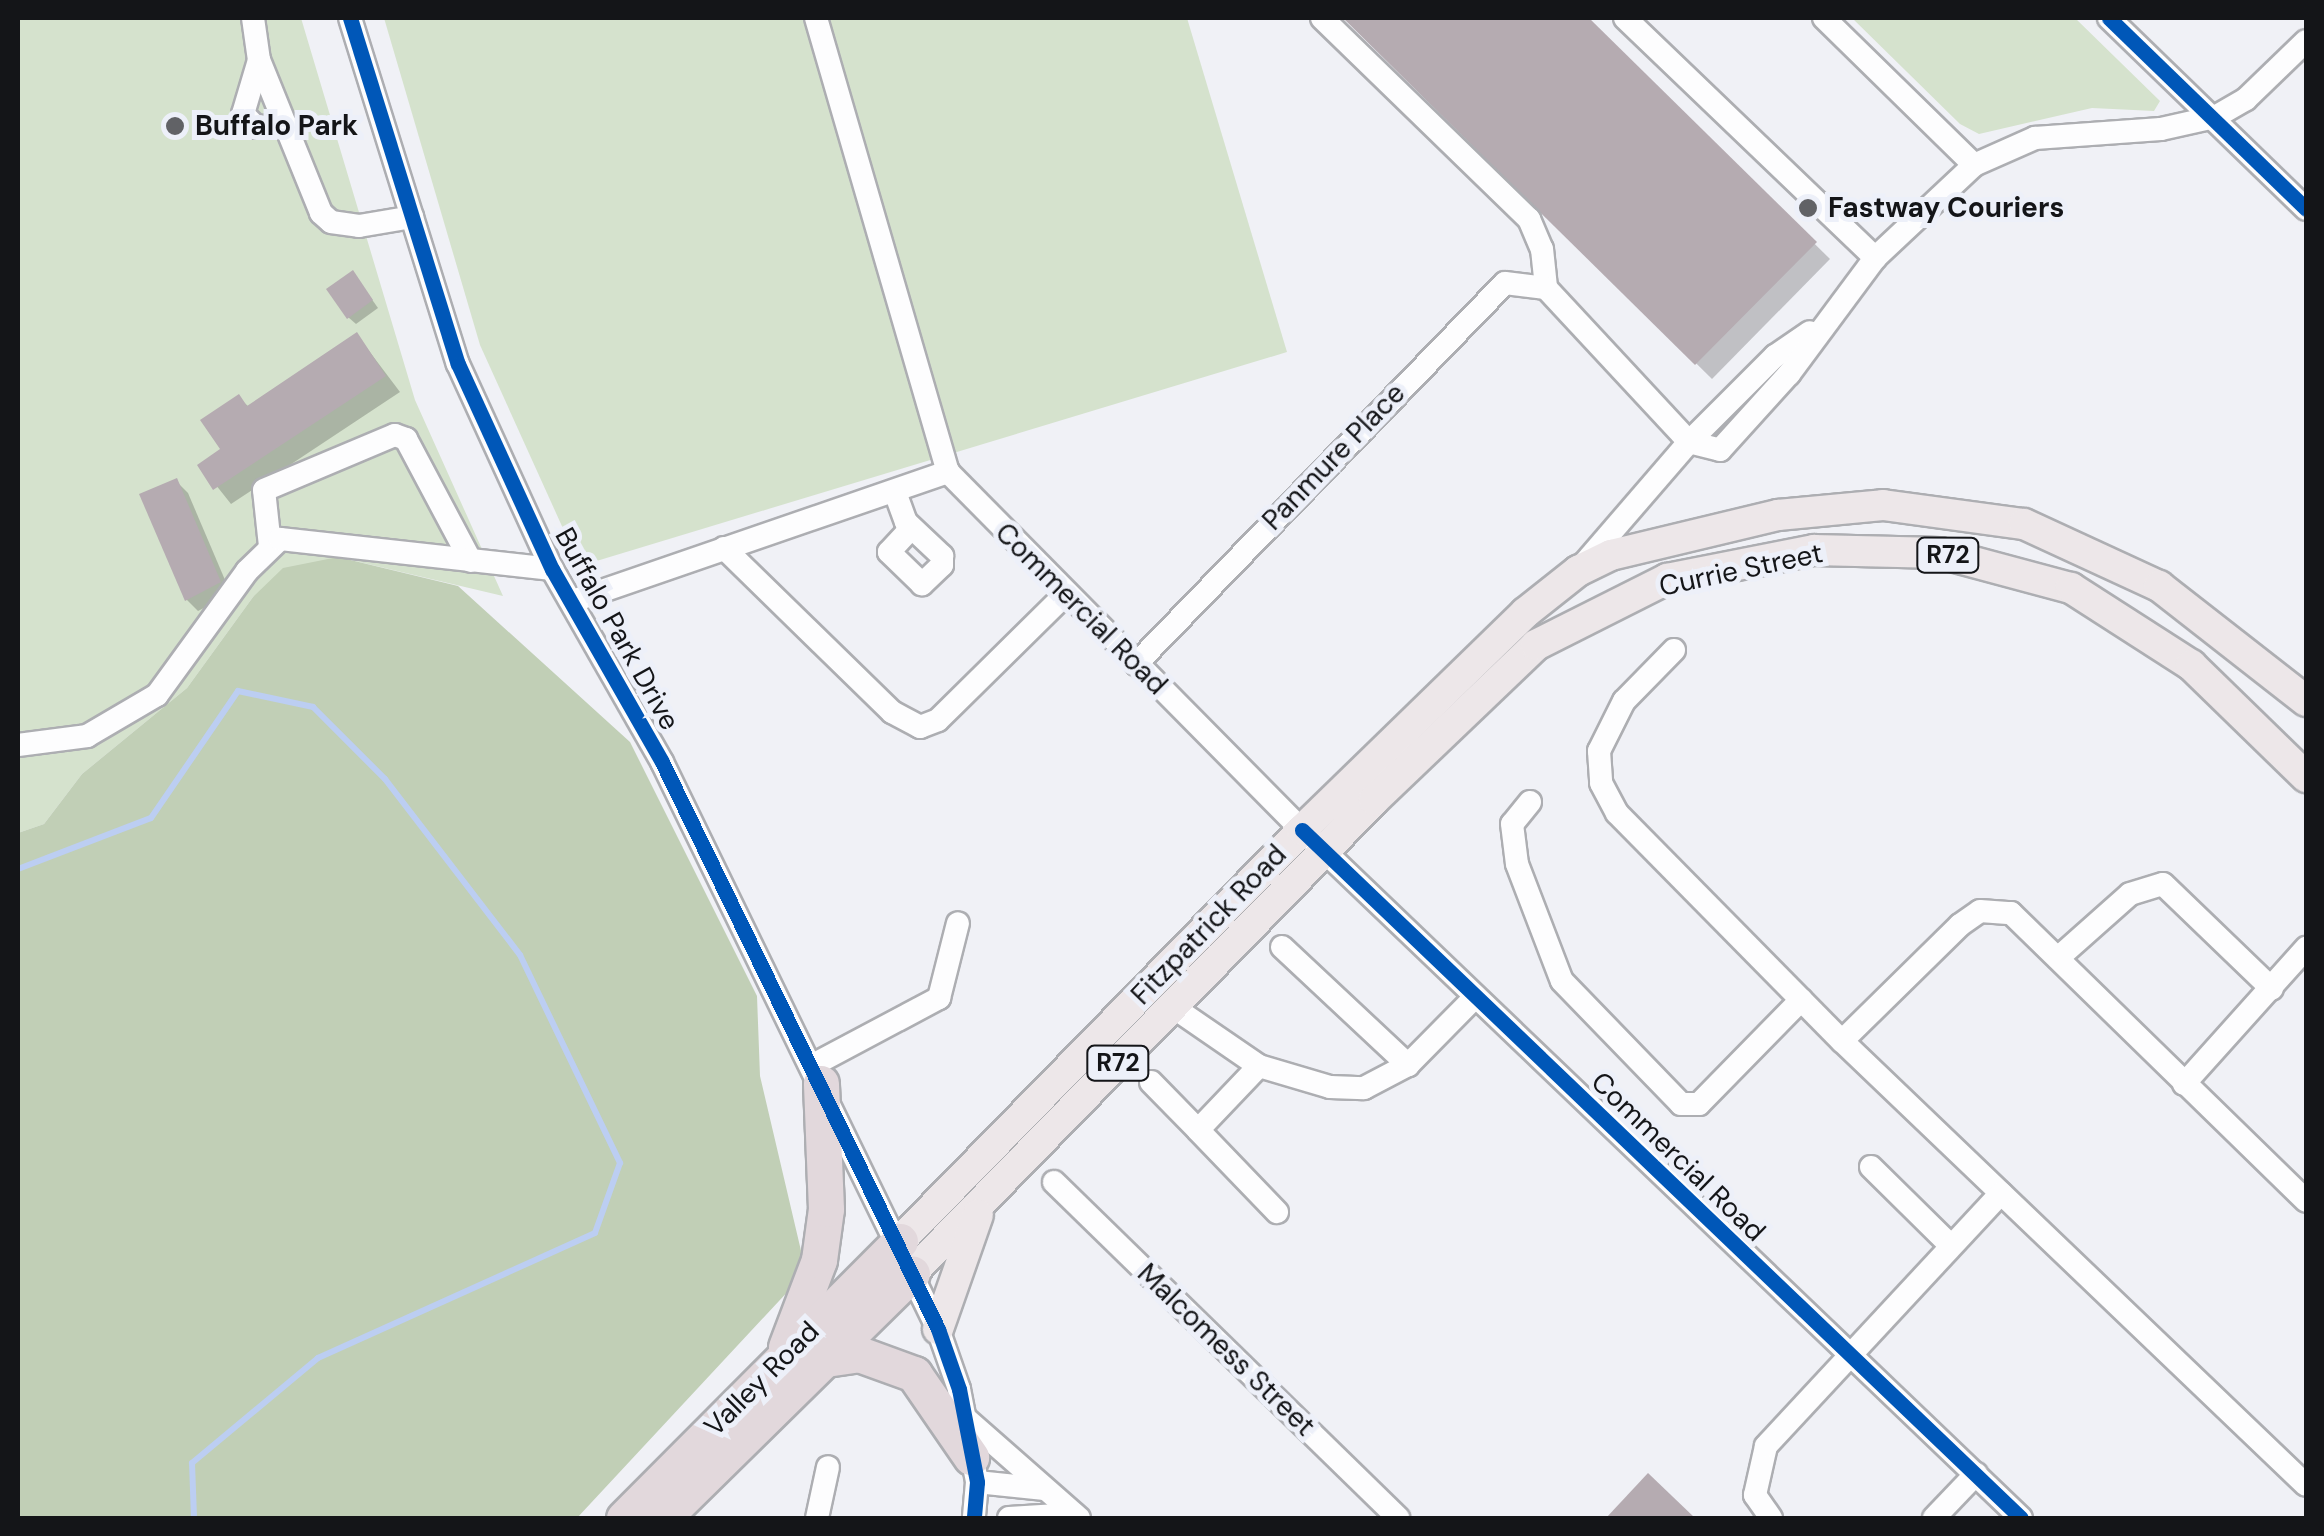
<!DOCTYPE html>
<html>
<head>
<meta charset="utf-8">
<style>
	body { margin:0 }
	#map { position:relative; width:2324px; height:1536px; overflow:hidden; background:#f0f1f6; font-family:"DM Sans",sans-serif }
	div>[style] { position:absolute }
	.green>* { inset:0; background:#d5e2cd }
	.forest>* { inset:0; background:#c1cfb6 }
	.shadow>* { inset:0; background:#0003 }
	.stream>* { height:6px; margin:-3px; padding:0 3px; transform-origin:3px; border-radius:3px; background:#bccef2 }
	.building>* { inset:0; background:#b5abb1 }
	.roads { filter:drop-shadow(2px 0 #adaeb2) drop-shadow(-2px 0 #adaeb2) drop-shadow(0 2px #adaeb2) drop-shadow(0 -2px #adaeb2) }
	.minor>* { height:22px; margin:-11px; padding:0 11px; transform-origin:11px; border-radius:11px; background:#fdfdfe }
	.major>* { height:30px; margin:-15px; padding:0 15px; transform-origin:15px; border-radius:15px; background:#ede7e9 }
	.highway>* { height:35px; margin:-17.5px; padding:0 17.5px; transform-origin:17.5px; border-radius:17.5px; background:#e2d8dc }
	.cycleway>* { height:15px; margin:-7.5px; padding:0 7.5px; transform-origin:7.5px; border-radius:7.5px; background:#0057b8 }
	.dots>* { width:28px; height:28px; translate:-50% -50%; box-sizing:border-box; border:5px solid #edf0f9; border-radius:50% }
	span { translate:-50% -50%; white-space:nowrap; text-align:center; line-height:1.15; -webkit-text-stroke:10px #edf0f9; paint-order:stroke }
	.shield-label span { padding:2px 8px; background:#edf0f9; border:2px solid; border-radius:8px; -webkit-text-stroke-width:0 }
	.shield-label { font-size:25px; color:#141518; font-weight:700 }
	.poi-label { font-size:28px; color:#141518; font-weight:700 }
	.left { translate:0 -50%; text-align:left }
	.street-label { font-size:28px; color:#141518 }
	.frame { position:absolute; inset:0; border:20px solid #141518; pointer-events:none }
</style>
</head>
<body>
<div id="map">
	<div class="green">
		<div style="clip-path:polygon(18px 18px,301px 18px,415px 400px,503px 596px,338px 557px,253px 597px,187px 688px,82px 774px,44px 824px,18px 833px)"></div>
		<div style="clip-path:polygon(384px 18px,1187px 18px,1287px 352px,580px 566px,480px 345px)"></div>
		<div style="clip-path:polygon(1852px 18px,2075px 18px,2160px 101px,2154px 111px,2092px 108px,1979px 134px,1960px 124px)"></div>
	</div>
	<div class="forest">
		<div style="clip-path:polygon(338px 557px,458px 586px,630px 742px,757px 996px,760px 1076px,806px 1272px,577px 1518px,18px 1518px,18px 833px,44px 824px,82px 774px,187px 688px,253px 597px,283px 568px)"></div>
	</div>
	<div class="shadow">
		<div style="clip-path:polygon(1346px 18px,1586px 18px,1830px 259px,1712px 379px)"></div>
		<div style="clip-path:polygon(359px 281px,378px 308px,356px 324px,348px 317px)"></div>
		<div style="clip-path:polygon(357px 335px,400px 392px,231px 504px,200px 465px,223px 450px,239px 398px,249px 407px)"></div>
		<div style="clip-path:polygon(176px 481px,188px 493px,231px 594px,198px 611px,187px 600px)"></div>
	</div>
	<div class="stream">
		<div style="left:18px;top:869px;width:142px;rotate:-21deg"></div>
		<div style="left:151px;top:818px;width:154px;rotate:-55.6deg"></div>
		<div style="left:238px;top:691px;width:77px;rotate:12deg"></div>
		<div style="left:313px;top:707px;width:102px;rotate:45deg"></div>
		<div style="left:385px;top:779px;width:222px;rotate:52.5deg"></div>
		<div style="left:520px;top:955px;width:231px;rotate:64.3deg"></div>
		<div style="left:620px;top:1163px;width:74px;rotate:109.7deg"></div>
		<div style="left:595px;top:1233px;width:304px;rotate:155.7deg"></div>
		<div style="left:318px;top:1358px;width:164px;rotate:140.2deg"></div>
		<div style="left:192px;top:1463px;width:55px;rotate:87.9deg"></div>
	</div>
	<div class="building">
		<div style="clip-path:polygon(1343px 18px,1589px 18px,1817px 242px,1695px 365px)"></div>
		<div style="clip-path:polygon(353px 270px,373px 300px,347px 319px,326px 289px)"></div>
		<div style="clip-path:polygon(357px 332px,386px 376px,213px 490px,197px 465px,220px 449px,200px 420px,239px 394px,247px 406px)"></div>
		<div style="clip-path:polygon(177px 478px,221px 582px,185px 601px,139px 494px)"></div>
		<div style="clip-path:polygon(1648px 1473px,1695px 1518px,1606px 1518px)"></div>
	</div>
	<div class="roads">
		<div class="minor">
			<div style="left:253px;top:18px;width:42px;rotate:81.9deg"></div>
			<div style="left:259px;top:60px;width:165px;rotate:67.9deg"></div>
			<div style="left:321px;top:213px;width:13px;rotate:42deg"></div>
			<div style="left:331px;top:222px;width:28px;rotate:8deg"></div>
			<div style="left:359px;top:226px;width:54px;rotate:-9.6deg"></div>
			<div style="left:350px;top:18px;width:362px;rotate:72.7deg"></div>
			<div style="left:458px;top:364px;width:226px;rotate:65.4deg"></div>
			<div style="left:552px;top:569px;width:222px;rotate:60.3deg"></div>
			<div style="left:662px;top:762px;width:631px;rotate:64.04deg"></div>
			<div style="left:938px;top:1329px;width:64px;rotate:70.7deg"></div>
			<div style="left:959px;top:1389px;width:95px;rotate:79deg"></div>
			<div style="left:977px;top:1482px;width:36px;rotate:95deg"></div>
			<div style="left:816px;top:18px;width:473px;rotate:73.8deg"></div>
			<div style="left:1322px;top:18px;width:289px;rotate:44.2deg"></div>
			<div style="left:1529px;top:219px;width:33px;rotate:67deg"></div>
			<div style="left:1542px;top:249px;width:39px;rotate:84deg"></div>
			<div style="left:1625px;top:18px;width:347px;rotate:43.8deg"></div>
			<div style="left:1824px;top:18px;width:210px;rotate:44.4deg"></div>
			<div style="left:2109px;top:18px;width:274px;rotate:44.1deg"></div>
			<div style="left:259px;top:60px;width:56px;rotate:106.5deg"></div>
			<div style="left:243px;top:114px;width:18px;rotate:45deg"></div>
			<div style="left:256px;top:127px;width:31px;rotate:-2deg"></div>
			<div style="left:895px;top:492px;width:32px;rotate:70deg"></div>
			<div style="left:906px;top:522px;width:50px;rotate:43.4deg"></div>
			<div style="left:942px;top:556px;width:9px;rotate:90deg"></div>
			<div style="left:942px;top:565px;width:28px;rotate:136deg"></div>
			<div style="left:922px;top:584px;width:46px;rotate:-135.9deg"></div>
			<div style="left:889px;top:552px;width:33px;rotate:-47deg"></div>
			<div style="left:270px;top:546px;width:56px;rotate:-96.1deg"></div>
			<div style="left:264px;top:490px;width:142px;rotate:-22.8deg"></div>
			<div style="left:395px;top:435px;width:12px;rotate:20deg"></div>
			<div style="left:406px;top:439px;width:138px;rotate:62deg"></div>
			<div style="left:724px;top:548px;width:235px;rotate:44.3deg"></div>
			<div style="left:892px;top:712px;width:32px;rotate:28deg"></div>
			<div style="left:920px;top:727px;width:19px;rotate:-21deg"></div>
			<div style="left:938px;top:720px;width:181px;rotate:-44.6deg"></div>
			<div style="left:1582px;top:566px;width:164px;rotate:-49.2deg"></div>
			<div style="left:1689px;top:442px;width:122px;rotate:-45deg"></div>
			<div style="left:1775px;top:356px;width:42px;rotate:-34.4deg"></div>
			<div style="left:573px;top:601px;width:397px;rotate:-19deg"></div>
			<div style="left:948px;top:472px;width:503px;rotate:45.32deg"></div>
			<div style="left:1302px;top:830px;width:995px;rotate:43.74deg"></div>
			<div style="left:1674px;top:650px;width:71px;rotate:134.4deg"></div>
			<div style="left:1624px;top:701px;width:56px;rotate:116.6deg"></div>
			<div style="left:1599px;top:751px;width:32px;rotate:86deg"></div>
			<div style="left:1601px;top:783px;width:34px;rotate:62deg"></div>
			<div style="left:1617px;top:813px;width:320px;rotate:45.4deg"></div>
			<div style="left:1842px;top:1041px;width:642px;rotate:43.74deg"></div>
			<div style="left:1136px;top:664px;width:530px;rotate:-45.92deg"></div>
			<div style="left:1505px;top:283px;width:41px;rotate:7deg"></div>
			<div style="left:1546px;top:288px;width:210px;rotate:47.1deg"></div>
			<div style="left:1689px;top:442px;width:32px;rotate:14deg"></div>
			<div style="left:1720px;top:450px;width:103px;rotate:-47.8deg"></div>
			<div style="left:1789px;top:374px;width:144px;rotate:-53.4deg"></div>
			<div style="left:1875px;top:258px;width:136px;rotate:-43.2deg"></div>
			<div style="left:1974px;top:165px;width:67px;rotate:-23.9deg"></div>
			<div style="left:2035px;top:138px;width:126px;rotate:-4.1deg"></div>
			<div style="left:2161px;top:129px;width:55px;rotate:-12.5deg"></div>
			<div style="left:2215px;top:117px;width:36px;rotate:-30deg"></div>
			<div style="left:2246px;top:99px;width:83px;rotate:-44deg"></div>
			<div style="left:18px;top:745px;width:70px;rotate:-7.4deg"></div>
			<div style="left:87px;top:736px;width:81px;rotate:-30.4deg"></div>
			<div style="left:157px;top:695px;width:153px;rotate:-54deg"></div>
			<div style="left:247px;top:571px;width:46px;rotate:-44.1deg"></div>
			<div style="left:280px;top:539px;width:274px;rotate:6.3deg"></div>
			<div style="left:1530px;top:802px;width:28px;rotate:129deg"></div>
			<div style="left:1512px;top:824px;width:40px;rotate:82.9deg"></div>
			<div style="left:1517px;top:864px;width:125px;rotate:69deg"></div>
			<div style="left:1562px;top:981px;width:171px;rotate:45.9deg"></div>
			<div style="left:1681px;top:1104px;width:18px"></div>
			<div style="left:1699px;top:1104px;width:146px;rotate:-45.6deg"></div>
			<div style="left:1282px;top:947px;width:173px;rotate:43.1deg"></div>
			<div style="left:2058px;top:958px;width:96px;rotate:-41.6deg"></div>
			<div style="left:2130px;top:894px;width:34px;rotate:-17deg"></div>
			<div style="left:2163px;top:884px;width:151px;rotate:43.9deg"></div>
			<div style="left:1173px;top:1007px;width:104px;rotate:34.5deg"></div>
			<div style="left:1259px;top:1066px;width:74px;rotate:16.5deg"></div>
			<div style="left:1330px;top:1087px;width:34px;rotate:2deg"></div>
			<div style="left:1364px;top:1088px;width:50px;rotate:-27.6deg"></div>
			<div style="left:1408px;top:1065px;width:95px;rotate:-45.4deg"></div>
			<div style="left:1842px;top:1041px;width:165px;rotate:-44.5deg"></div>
			<div style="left:1960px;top:925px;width:24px;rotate:-35deg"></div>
			<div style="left:1980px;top:911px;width:31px;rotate:4deg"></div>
			<div style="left:2011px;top:913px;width:412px;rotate:44.3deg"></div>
			<div style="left:813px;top:1065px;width:143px;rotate:-28deg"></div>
			<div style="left:939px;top:998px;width:77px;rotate:-75.8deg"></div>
			<div style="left:1259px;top:1066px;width:88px;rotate:133.6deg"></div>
			<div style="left:1198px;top:1130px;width:114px;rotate:46.1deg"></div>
			<div style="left:1151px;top:1082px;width:67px;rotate:45.6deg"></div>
			<div style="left:2184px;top:1084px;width:183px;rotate:-48.1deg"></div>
			<div style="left:1871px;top:1167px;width:112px;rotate:44.6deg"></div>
			<div style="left:1054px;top:1182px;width:481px;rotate:44.3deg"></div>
			<div style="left:964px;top:1417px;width:153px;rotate:41.3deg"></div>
			<div style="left:977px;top:1482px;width:68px;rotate:5.9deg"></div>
			<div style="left:817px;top:1518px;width:52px;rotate:-77.8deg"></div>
			<div style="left:1009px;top:1518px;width:65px;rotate:-3.5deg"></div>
			<div style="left:1771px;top:1518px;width:28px;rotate:-125deg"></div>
			<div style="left:1755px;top:1495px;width:50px;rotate:-77.3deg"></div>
			<div style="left:1766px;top:1446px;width:345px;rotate:-47.1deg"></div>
			<div style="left:1934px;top:1518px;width:61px;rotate:-46.3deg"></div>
		</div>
		<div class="major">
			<div style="left:900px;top:1241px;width:575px;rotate:-45.63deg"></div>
			<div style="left:1302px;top:830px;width:311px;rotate:-44.2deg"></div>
			<div style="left:1525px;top:613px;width:68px;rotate:-38.4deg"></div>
			<div style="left:1578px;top:571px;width:37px;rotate:-26deg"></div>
			<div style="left:1611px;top:555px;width:172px;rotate:-13.5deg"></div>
			<div style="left:1778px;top:515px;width:105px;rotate:-5.4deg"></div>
			<div style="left:1883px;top:505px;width:142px;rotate:7.7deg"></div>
			<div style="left:2024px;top:524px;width:149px;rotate:24.7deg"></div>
			<div style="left:2159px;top:586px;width:187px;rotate:38deg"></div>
			<div style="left:912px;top:1273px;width:661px;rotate:-45.67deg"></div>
			<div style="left:1374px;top:800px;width:224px;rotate:-43.7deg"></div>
			<div style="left:1536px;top:645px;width:147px;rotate:-26.7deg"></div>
			<div style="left:1667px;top:579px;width:150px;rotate:-11.2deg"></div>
			<div style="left:1814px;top:550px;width:126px;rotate:1.4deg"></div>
			<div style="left:1940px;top:553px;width:136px;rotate:15deg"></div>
			<div style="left:2071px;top:588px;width:143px;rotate:32.7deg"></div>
			<div style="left:2191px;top:665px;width:161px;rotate:44.2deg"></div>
			<div style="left:938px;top:1329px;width:121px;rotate:-70.7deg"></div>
		</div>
		<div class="highway">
			<div style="left:786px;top:1347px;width:93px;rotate:-69.2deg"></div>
			<div style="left:819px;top:1260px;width:51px;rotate:-82.2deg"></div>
			<div style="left:826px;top:1209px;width:126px;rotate:-92.3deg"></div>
			<div style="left:819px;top:1360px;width:40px;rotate:-8.5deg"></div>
			<div style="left:859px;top:1354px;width:59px;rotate:20deg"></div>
			<div style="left:914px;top:1374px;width:101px;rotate:55.5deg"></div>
			<div style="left:624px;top:1518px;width:391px;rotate:-45.1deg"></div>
			<div style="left:663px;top:1518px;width:349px;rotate:-44.5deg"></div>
		</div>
	</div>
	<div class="cycleway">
		<div style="left:350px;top:18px;width:362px;rotate:72.7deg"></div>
		<div style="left:458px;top:364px;width:226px;rotate:65.4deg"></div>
		<div style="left:552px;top:569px;width:222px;rotate:60.3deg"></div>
		<div style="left:662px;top:762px;width:631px;rotate:64.04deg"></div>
		<div style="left:938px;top:1329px;width:64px;rotate:70.7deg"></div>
		<div style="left:959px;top:1389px;width:95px;rotate:79deg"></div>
		<div style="left:977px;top:1482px;width:36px;rotate:95deg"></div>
		<div style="left:2109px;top:18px;width:274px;rotate:44.1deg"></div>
		<div style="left:1302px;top:830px;width:995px;rotate:43.74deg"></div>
	</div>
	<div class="dots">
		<div style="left:175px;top:126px;background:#616266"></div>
		<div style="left:1808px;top:208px;background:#616266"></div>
	</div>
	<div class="shield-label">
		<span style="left:1948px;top:555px">R72</span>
		<span style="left:1118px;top:1063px">R72</span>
	</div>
	<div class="poi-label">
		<span class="left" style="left:195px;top:126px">Buffalo Park</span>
		<span class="left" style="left:1828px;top:208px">Fastway Couriers</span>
	</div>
	<div class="street-label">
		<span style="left:1334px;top:457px;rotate:-46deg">Panmure Place</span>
		<span style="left:1741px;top:570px;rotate:-12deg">Currie Street</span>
		<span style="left:1081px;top:609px;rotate:45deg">Commercial Road</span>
		<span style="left:617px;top:629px;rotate:61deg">Buffalo Park Drive</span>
		<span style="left:1209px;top:925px;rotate:-46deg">Fitzpatrick Road</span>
		<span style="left:1678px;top:1157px;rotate:44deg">Commercial Road</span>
		<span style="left:1226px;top:1350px;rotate:44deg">Malcomess Street</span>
		<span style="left:762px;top:1379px;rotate:-45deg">Valley Road</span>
	</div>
	<div class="frame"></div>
</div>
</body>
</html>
